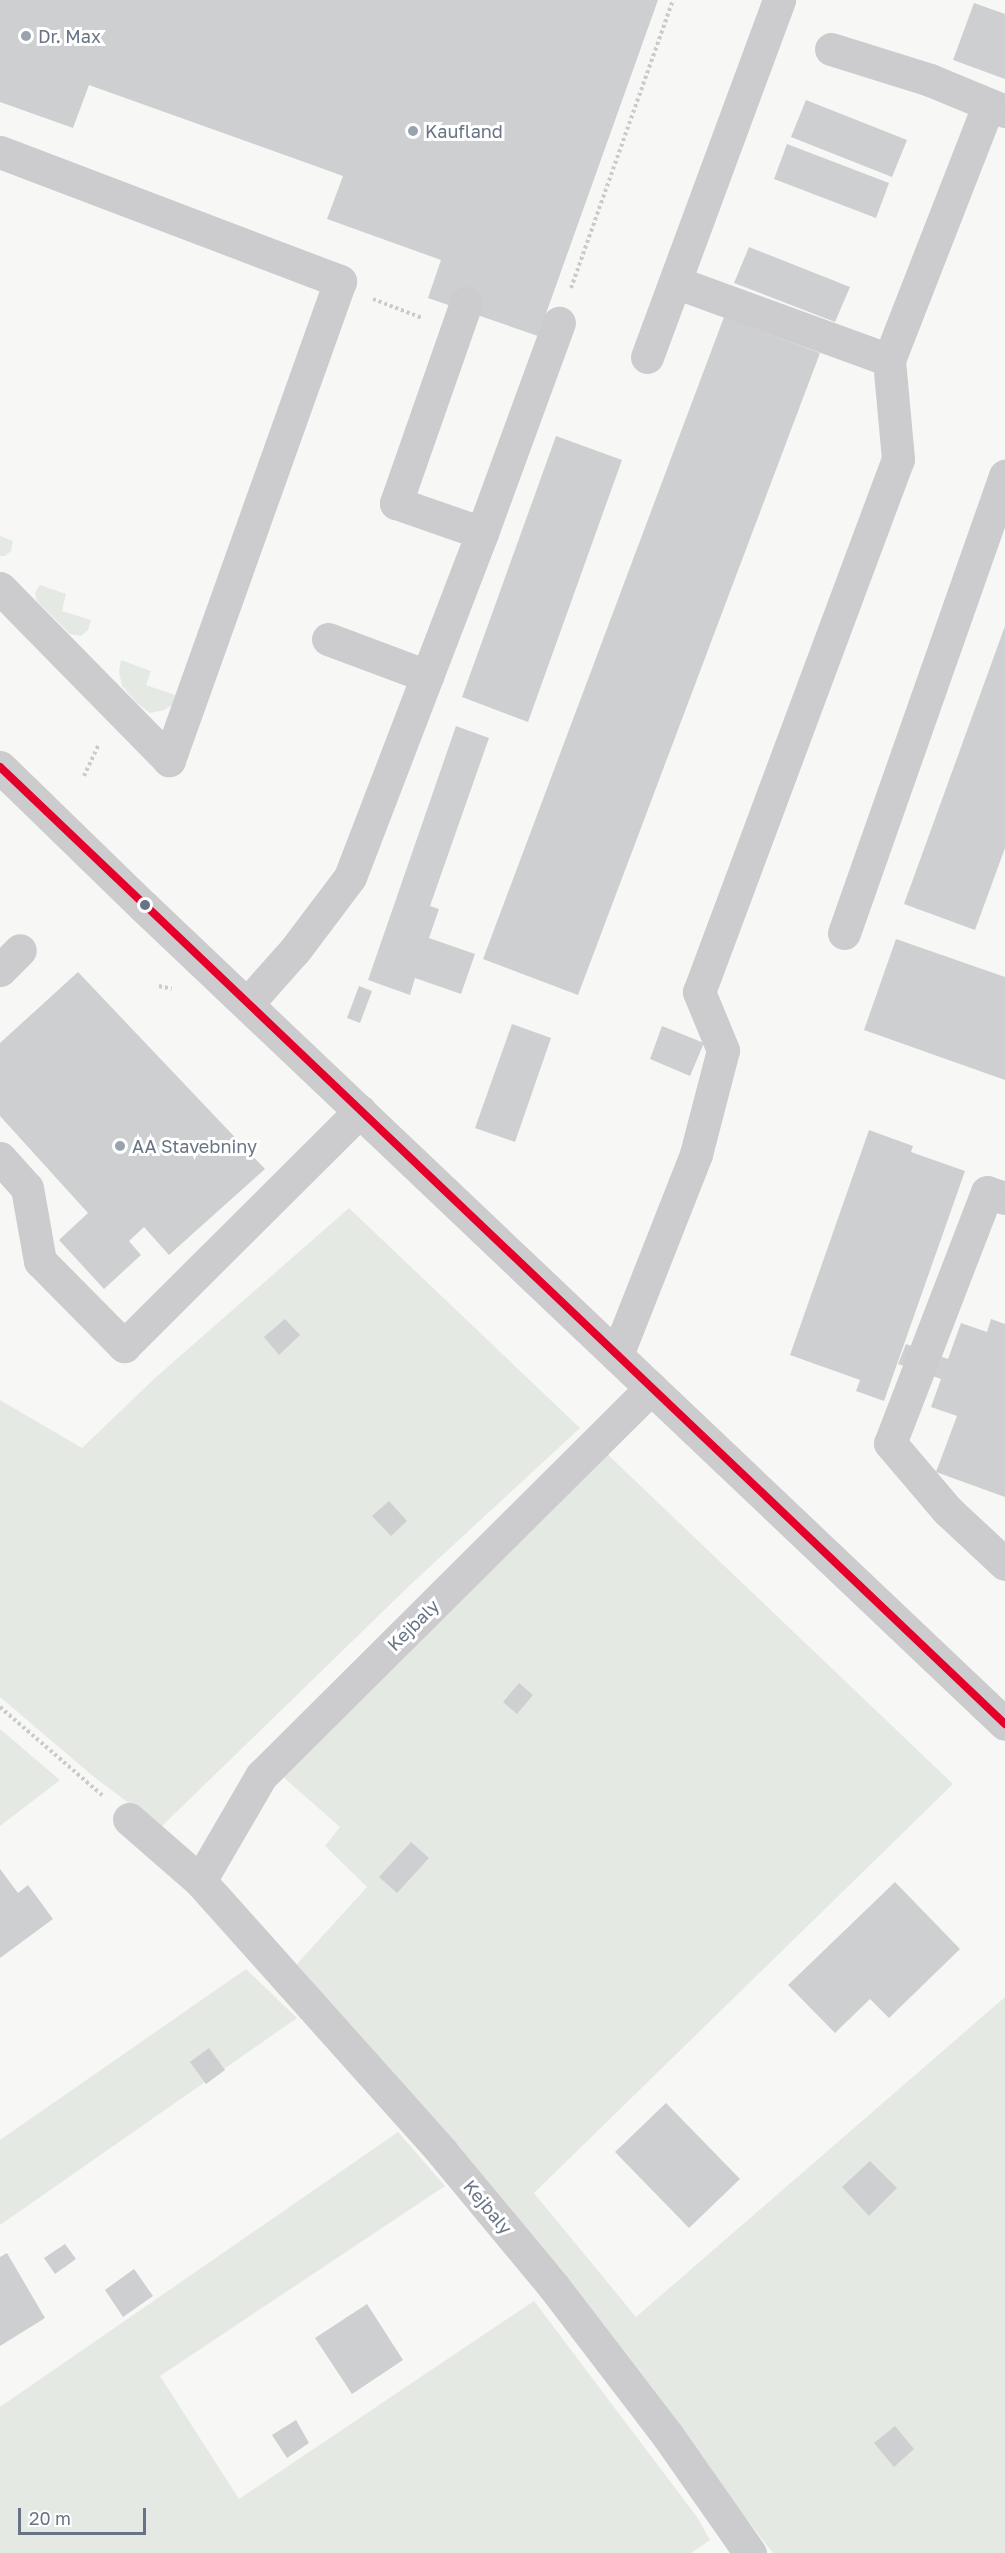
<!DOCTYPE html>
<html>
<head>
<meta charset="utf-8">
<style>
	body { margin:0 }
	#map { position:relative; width:1005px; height:2553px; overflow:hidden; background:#f7f7f6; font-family:"Golos Text",sans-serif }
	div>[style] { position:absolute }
	.green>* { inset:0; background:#e5e9e4 }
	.building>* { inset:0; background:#cecfd0 }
	.path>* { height:4px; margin-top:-2px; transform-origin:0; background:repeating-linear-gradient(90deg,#cacbcc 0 3px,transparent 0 6px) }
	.minor>* { height:33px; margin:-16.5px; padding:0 16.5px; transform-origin:16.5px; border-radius:16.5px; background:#ccccce }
	.bus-1>* { height:8px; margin:-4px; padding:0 4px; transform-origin:4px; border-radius:4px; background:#e4002b }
	.dots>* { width:16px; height:16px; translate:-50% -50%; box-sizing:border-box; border:3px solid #fff; border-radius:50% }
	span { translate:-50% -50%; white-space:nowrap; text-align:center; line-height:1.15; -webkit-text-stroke:6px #fff; paint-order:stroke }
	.poi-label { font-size:18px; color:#687485 }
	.left { translate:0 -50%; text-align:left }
	.street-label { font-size:18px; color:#687485 }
	.scale { position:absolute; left:18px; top:2508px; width:128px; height:27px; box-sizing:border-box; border:3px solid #687485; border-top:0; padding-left:8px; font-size:18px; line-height:21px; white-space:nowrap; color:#687485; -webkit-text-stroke:4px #fff; paint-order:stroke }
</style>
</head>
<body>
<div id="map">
	<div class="green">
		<div style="clip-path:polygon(0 536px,13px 541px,11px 551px,5px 556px,0 556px)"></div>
		<div style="clip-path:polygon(40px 585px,66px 594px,62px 611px,91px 620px,88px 630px,81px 636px,70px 634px,37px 601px,35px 593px)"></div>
		<div style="clip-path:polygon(121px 660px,151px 671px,146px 685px,175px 695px,172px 705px,164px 710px,150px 713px,137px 703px,122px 686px,119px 672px)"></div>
		<div style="clip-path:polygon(349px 1208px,580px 1428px,408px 1587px,161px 1827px,94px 1777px,0 1697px,0 1400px,82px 1448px,155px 1378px)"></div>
		<div style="clip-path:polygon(604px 1451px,953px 1784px,534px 2193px,636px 2317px,1005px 1997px,1005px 2553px,773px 2553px,711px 2474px,559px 2266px,553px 2270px,453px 2139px,358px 2037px,297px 1964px,367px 1887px,325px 1846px,340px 1827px,282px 1776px)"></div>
		<div style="clip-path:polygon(0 1729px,60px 1780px,0 1826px)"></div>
		<div style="clip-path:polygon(246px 1969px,297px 2018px,0 2225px,0 2140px)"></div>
		<div style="clip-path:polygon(398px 2132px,445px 2186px,160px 2376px,239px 2499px,534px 2301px,697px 2517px,710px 2540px,691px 2553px,0 2553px,0 2407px)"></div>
	</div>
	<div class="building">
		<div style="clip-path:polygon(0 0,658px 0,538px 336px,428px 298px,441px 260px,327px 219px,343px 176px,89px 85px,73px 128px,0 102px)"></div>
		<div style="clip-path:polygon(974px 3px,1005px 14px,1005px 79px,953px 60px)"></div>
		<div style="clip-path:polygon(806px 100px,907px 140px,892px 177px,791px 137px)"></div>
		<div style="clip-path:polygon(787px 144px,889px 183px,876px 218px,774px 179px)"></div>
		<div style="clip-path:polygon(749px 247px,850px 287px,835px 322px,734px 283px)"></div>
		<div style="clip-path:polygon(724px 317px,820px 353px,578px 995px,483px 959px)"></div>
		<div style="clip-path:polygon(556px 436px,622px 460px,528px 722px,462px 697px)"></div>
		<div style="clip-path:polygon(1005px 626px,1005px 848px,975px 930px,904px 904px)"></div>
		<div style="clip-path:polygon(456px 726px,489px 738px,430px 906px,439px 909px,429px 938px,475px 954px,461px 994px,415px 978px,410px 995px,368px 980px)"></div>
		<div style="clip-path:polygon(896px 939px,1005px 977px,1005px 1080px,864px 1030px)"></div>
		<div style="clip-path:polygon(78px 972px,265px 1169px,169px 1255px,144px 1227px,129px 1241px,141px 1255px,104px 1289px,59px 1240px,88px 1213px,0 1116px,0 1043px)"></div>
		<div style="clip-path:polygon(359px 986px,372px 991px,360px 1023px,347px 1018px)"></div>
		<div style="clip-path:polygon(512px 1024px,551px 1038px,515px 1142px,475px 1128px)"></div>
		<div style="clip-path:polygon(662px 1026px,704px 1043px,690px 1076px,650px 1059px)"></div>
		<div style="clip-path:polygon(869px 1130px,913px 1146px,911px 1152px,965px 1171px,884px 1401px,856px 1391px,860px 1380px,790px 1355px)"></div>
		<div style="clip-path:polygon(285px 1319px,300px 1335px,279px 1355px,264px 1337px)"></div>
		<div style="clip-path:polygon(991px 1319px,1005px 1324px,1005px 1497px,936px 1472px,957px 1416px,931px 1407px,941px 1379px,898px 1364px,906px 1344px,948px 1359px,961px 1323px,987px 1332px)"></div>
		<div style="clip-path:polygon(389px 1501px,407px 1521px,391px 1536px,372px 1516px)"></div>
		<div style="clip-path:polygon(519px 1683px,533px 1695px,517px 1714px,503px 1702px)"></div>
		<div style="clip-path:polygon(411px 1842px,429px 1858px,397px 1893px,379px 1877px)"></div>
		<div style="clip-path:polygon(0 1869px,18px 1893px,28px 1885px,53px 1919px,0 1958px)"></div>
		<div style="clip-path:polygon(895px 1882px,960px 1949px,889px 2018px,870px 1999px,835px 2033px,788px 1985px)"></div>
		<div style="clip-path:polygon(209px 2048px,225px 2070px,206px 2084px,190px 2062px)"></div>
		<div style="clip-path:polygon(666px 2103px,740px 2179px,689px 2228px,615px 2152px)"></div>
		<div style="clip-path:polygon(870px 2161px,897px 2188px,869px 2216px,842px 2187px)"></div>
		<div style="clip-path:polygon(65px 2244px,76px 2259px,55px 2274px,44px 2258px)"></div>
		<div style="clip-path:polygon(7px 2253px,45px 2318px,0 2346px,0 2257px)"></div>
		<div style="clip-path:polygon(134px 2269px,153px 2296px,123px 2317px,105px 2290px)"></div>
		<div style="clip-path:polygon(367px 2304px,403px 2360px,352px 2394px,315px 2338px)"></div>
		<div style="clip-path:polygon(296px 2420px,309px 2443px,287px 2458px,272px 2435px)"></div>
		<div style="clip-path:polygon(895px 2426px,914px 2449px,894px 2467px,874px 2443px)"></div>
	</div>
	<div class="path">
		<div style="left:571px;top:288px;width:306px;rotate:-70.5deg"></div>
		<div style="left:373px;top:299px;width:53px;rotate:21.2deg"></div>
		<div style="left:84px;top:776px;width:35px;rotate:-65deg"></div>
		<div style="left:159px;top:986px;width:13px;rotate:13deg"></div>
		<div style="left:0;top:1707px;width:135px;rotate:40.8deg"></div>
	</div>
	<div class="minor">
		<div style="left:831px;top:49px;width:104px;rotate:17.4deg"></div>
		<div style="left:930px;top:80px;width:81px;rotate:22.5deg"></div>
		<div style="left:0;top:152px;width:364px;rotate:20.8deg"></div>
		<div style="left:340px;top:281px;width:509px;rotate:109.65deg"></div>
		<div style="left:169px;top:760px;width:241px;rotate:-134.5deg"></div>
		<div style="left:675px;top:282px;width:228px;rotate:20deg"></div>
		<div style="left:466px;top:303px;width:212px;rotate:109.3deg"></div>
		<div style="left:396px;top:503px;width:91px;rotate:19.2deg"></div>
		<div style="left:647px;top:357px;width:381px;rotate:-69.7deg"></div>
		<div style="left:328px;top:639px;width:106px;rotate:20.5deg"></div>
		<div style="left:0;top:767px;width:199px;rotate:44.2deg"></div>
		<div style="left:143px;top:906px;width:1188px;rotate:43.5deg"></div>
		<div style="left:844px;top:933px;width:485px;rotate:-70.6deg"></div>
		<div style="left:0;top:970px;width:28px;rotate:-45deg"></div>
		<div style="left:247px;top:1004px;width:72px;rotate:-48.4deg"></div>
		<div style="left:295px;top:950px;width:91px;rotate:-53deg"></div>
		<div style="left:350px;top:877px;width:368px;rotate:-69deg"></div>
		<div style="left:482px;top:533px;width:224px;rotate:-69.9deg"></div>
		<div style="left:0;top:1158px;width:40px;rotate:48deg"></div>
		<div style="left:27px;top:1188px;width:74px;rotate:79.9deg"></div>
		<div style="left:40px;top:1261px;width:120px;rotate:45.3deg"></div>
		<div style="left:124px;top:1346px;width:333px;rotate:-44.9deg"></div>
		<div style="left:1005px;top:1198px;width:19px;rotate:-162deg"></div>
		<div style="left:987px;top:1192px;width:269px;rotate:111.1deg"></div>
		<div style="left:890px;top:1443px;width:88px;rotate:49.6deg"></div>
		<div style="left:947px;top:1510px;width:79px;rotate:43deg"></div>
		<div style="left:617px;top:1355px;width:216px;rotate:-68.5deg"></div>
		<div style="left:696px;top:1154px;width:107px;rotate:-75.4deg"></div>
		<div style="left:723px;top:1050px;width:63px;rotate:-112.5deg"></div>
		<div style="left:699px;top:992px;width:569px;rotate:-69.53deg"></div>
		<div style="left:898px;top:459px;width:99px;rotate:-95.2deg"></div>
		<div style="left:889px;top:360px;width:273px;rotate:-68.7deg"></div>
		<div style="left:651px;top:1388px;width:550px;rotate:135.15deg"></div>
		<div style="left:261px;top:1776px;width:121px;rotate:120.2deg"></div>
		<div style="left:200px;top:1881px;width:363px;rotate:48.2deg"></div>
		<div style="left:442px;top:2152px;width:175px;rotate:50.3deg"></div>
		<div style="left:554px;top:2287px;width:188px;rotate:52.6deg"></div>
		<div style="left:668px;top:2436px;width:143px;rotate:55deg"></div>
		<div style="left:129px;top:1819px;width:94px;rotate:41.1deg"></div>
	</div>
	<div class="bus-1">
		<div style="left:0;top:767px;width:1388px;rotate:43.6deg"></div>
	</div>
	<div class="dots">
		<div style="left:26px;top:36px;background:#9aa2ad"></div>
		<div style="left:413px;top:131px;background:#9aa2ad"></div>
		<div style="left:145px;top:905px;background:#687485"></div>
		<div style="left:120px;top:1146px;background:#9aa2ad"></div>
	</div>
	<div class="poi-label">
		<span class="left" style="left:38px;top:36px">Dr. Max</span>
		<span class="left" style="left:425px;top:131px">Kaufland</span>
		<span class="left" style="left:132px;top:1146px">AA Stavebniny</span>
	</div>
	<div class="street-label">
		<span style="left:413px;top:1625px;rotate:-45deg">Kejbaly</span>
		<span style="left:488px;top:2207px;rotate:50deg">Kejbaly</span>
	</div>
	<div class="scale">20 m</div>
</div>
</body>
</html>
